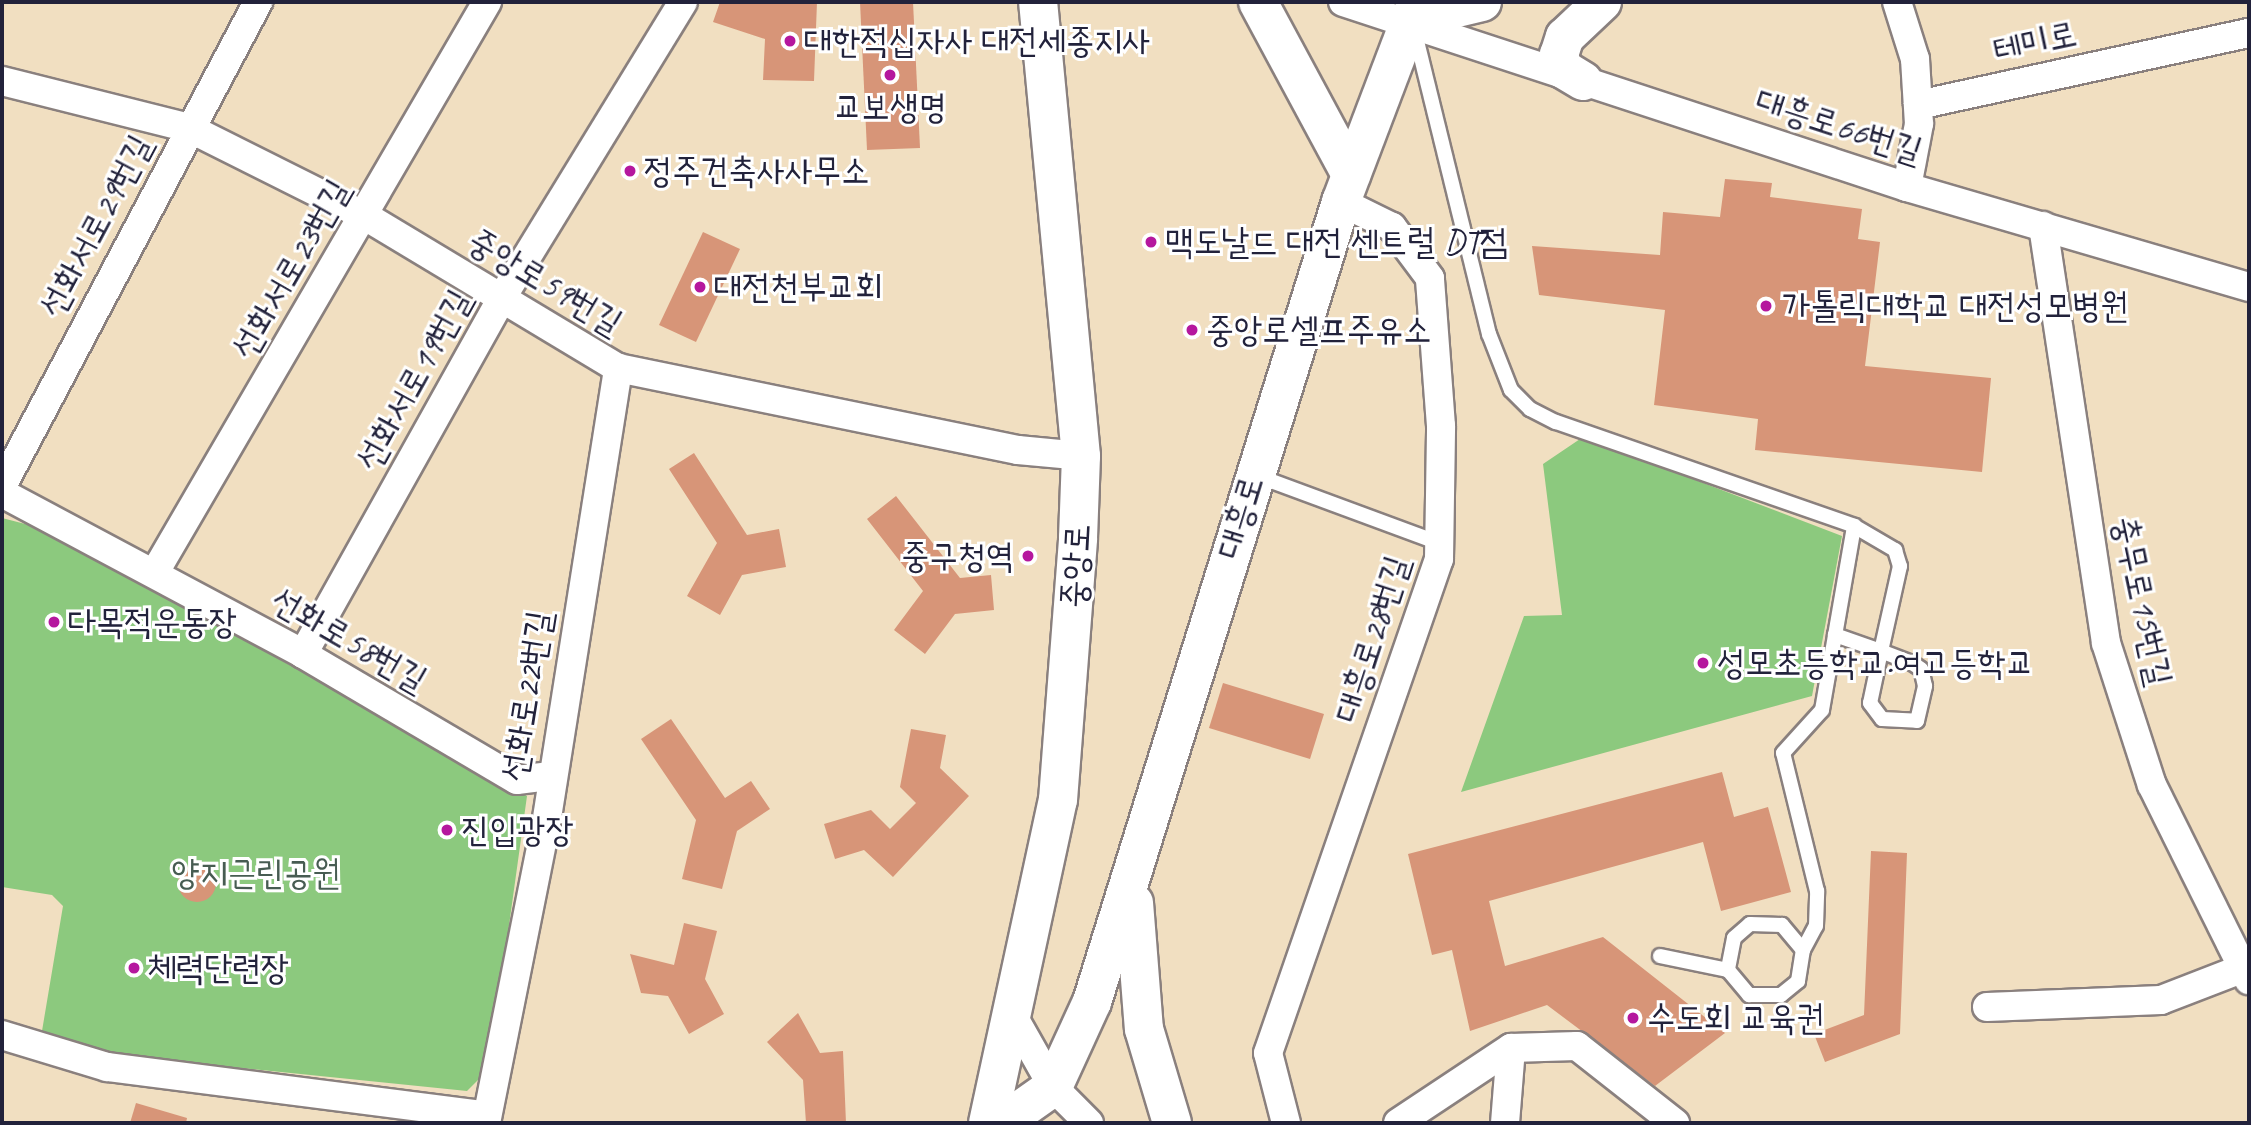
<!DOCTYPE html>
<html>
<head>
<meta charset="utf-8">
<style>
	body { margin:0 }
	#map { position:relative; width:2251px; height:1125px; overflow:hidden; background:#f1dfc1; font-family:Caveat,"Poor Story",sans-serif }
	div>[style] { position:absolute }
	.green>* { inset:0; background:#8cc97e }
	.building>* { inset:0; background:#d79578 }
	.round { border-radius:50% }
	.roads { filter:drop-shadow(2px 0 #8a807e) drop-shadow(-2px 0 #8a807e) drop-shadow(0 2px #8a807e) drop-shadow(0 -2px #8a807e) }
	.lane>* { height:14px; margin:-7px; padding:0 7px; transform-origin:7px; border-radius:7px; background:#fff }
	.street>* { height:28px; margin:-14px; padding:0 14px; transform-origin:14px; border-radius:14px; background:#fff }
	.secondary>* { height:38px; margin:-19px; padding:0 19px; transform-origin:19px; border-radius:19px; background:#fff }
	.dots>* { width:19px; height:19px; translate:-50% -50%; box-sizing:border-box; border:4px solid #fff; border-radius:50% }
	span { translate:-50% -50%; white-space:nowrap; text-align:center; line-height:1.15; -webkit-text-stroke:6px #fff; paint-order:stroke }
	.poi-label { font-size:35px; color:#22223b }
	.left { translate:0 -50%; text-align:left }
	.right { translate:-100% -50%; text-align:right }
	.street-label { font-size:35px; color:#22223b }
	.park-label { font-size:35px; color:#475c52 }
	.frame { position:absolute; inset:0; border:4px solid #22223b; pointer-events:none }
</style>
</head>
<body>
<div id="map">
	<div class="green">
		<div style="clip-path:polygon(1583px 437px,1842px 536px,1812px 696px,1461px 792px,1524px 616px,1562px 615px,1543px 464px)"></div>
		<div style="clip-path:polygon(2px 518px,33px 526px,112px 567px,527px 796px,489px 1069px,467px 1091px,105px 1054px,42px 1031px,63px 906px,52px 895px,2px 887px)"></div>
	</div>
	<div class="building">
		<div style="clip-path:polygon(720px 2px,817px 2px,814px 81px,763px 80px,765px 39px,713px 22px)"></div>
		<div style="clip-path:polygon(860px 2px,913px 2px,920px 148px,867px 150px)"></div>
		<div style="clip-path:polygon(1725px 179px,1772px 183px,1770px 197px,1862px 209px,1858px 239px,1880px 242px,1865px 366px,1991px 378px,1982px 472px,1755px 450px,1758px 419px,1654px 405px,1665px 310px,1539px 295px,1532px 246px,1660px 255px,1663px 212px,1720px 217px)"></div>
		<div style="clip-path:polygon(703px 232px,740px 249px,696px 342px,659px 325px)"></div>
		<div style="clip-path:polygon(694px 453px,747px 535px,779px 529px,786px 567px,742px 575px,720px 615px,687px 596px,717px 543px,669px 469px)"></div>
		<div style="clip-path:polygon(896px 496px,960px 578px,991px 575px,994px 610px,955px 614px,925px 654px,894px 630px,923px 591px,867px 519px)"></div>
		<div style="clip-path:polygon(1223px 683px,1324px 714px,1310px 759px,1209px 728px)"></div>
		<div style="clip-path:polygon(671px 719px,725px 798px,751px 781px,770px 809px,737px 831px,722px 889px,682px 879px,696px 820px,641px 739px)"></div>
		<div style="clip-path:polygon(911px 729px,946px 735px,940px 768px,969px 796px,893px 877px,864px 850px,835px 859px,824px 824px,871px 810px,890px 829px,916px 803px,900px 787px)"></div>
		<div style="clip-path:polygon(1722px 772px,1734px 817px,1768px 807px,1791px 892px,1721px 911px,1703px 842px,1489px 901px,1505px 966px,1603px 937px,1725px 1033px,1655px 1086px,1547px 1005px,1470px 1031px,1452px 950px,1432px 955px,1408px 854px)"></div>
		<div style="clip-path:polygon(1871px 851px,1907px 853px,1900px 1034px,1825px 1062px,1814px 1034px,1864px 1015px)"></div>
		<div class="round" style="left:178px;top:864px;width:38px;height:38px"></div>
		<div style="clip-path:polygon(684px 923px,717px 931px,705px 979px,724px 1014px,689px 1034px,668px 996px,641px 993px,630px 954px,674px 965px)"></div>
		<div style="clip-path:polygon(798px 1013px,820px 1053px,843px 1051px,846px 1123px,806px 1123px,803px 1080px,767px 1042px)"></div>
		<div style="clip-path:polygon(136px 1103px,187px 1118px,186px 1123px,130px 1123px)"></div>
	</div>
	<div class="roads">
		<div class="lane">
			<div style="left:1415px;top:33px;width:310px;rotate:76.2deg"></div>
			<div style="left:1489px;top:334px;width:60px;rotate:68.6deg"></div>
			<div style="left:1511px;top:390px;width:27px;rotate:45deg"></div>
			<div style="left:1530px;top:409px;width:29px;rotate:27deg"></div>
			<div style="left:1556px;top:422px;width:316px;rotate:19.2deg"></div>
			<div style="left:1854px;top:526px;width:48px;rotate:30.3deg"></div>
			<div style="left:1895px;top:550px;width:17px;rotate:73deg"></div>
			<div style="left:1900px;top:566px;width:87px;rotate:102.6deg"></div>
			<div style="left:1881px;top:651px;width:53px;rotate:101.9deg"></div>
			<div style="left:1870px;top:703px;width:20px;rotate:53deg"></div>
			<div style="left:1882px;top:719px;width:35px;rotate:3deg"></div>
			<div style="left:1917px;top:721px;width:36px;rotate:-77deg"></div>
			<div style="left:1925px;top:686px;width:17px;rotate:-103deg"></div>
			<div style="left:1921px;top:669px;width:11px;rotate:-146deg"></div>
			<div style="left:1912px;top:663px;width:33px;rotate:-159deg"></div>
			<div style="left:1881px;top:651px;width:49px;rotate:-160.8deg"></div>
			<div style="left:1258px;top:476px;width:193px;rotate:20.3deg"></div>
			<div style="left:1803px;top:950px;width:33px;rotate:-130deg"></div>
			<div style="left:1782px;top:925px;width:32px;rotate:-178deg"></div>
			<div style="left:1750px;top:924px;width:21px;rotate:139deg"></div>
			<div style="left:1734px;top:938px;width:33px;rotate:101deg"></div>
			<div style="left:1728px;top:970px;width:33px;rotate:50deg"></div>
			<div style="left:1749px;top:995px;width:32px"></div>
			<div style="left:1781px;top:995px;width:22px;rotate:-39deg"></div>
			<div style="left:1798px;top:981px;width:31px;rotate:-81deg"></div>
			<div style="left:1803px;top:950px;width:27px;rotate:-62deg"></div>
			<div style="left:1816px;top:926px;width:35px;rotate:-88deg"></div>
			<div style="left:1817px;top:891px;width:142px;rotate:-103.8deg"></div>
			<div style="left:1783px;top:753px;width:58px;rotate:-47.8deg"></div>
			<div style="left:1822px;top:710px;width:187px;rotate:-80.1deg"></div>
			<div style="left:1660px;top:956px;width:69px;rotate:11.6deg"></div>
		</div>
		<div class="street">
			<div style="left:1343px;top:2px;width:594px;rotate:18.16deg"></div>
			<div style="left:1907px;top:187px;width:356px;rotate:16.3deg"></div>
			<div style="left:1897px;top:2px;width:60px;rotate:72.5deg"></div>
			<div style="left:1915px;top:59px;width:65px;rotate:86.5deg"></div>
			<div style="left:1919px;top:124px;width:64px;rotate:100.8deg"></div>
			<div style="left:2px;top:81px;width:193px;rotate:14.1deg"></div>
			<div style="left:189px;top:128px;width:197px;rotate:26.6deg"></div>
			<div style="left:365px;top:216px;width:295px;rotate:31deg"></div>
			<div style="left:618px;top:368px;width:408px;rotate:11.6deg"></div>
			<div style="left:1018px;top:450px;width:63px;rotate:5.4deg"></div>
			<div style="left:1918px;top:105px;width:339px;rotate:-12.3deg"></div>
			<div style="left:2043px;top:226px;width:422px;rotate:81.4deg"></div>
			<div style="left:2106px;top:643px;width:149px;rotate:72.1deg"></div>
			<div style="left:2152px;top:785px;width:218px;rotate:63.6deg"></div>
			<div style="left:2px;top:486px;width:548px;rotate:-62.12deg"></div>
			<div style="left:2px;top:493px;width:341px;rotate:28.1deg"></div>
			<div style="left:303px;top:654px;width:248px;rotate:30.5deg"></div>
			<div style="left:517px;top:780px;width:32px;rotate:-7deg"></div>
			<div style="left:155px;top:572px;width:660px;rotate:-59.78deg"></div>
			<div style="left:303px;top:654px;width:406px;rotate:-60.8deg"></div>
			<div style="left:501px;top:299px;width:348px;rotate:-58.5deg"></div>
			<div style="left:1987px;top:1007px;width:174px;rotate:-2.3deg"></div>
			<div style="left:2161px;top:1000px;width:94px;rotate:-21.1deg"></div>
			<div style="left:1014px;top:1018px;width:79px;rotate:60.5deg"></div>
			<div style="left:1053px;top:1087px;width:51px;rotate:45deg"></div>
			<div style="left:2px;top:1035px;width:110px;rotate:16.9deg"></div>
			<div style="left:107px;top:1067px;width:383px;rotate:7.3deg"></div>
			<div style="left:486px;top:1123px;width:305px;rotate:-78.7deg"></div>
			<div style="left:546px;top:824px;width:462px;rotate:-81deg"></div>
			<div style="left:1286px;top:1123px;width:72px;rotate:-104.4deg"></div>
			<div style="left:1268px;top:1053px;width:523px;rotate:-70.91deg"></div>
			<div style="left:1439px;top:559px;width:133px;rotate:-89.1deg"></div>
			<div style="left:1441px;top:426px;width:148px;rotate:-94.3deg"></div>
			<div style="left:1430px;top:278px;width:64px;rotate:-126.7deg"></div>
			<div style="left:1392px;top:227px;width:57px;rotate:-153.9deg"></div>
			<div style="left:1398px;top:1123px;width:136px;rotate:-33.6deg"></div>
			<div style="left:1511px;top:1048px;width:66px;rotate:-1.7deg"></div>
			<div style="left:1577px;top:1046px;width:125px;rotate:38.2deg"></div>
			<div style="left:1505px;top:1123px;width:75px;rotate:-85.4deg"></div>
		</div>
		<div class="secondary">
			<div style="left:1258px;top:2px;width:196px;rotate:61.7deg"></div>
			<div style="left:1411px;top:19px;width:73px;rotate:-13.5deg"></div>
			<div style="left:1583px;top:81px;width:23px;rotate:-149deg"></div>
			<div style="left:1563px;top:69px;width:15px;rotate:-106deg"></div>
			<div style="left:1559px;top:55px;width:19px;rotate:-72deg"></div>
			<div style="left:1565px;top:37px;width:51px;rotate:-43.4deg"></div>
			<div style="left:1134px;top:903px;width:126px;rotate:85.5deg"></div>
			<div style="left:1144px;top:1029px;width:98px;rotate:73.4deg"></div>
			<div style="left:988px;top:1123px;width:330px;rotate:-77.8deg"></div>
			<div style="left:1058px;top:800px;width:263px;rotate:-85.6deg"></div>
			<div style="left:1078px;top:538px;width:82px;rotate:-87.9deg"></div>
			<div style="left:1081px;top:456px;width:456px;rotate:-95.4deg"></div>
			<div style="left:1002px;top:1123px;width:62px;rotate:-35.2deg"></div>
			<div style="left:1053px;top:1087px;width:94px;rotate:-65.4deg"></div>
			<div style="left:1092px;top:1002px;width:838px;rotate:-72.71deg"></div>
			<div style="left:1341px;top:202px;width:214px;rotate:-69.2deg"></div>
		</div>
	</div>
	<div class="dots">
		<div style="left:790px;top:41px;background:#b5179e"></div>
		<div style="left:890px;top:75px;background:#b5179e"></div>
		<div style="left:630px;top:171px;background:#b5179e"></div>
		<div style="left:1151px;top:242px;background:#b5179e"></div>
		<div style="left:700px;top:287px;background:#b5179e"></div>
		<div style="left:1766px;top:306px;background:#b5179e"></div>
		<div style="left:1192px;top:330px;background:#b5179e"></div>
		<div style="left:1028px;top:556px;background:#b5179e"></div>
		<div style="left:54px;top:622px;background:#b5179e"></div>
		<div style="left:1703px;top:663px;background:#b5179e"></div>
		<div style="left:447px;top:830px;background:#b5179e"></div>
		<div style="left:134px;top:968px;background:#b5179e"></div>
		<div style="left:1633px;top:1018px;background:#b5179e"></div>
	</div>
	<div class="poi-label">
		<span class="left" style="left:804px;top:41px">대한적십자사 대전세종지사</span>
		<span style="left:890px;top:107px">교보생명</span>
		<span class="left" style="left:644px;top:171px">정주건축사사무소</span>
		<span class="left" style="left:1165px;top:242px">맥도날드 대전 센트럴 DT점</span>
		<span class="left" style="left:714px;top:287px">대전천부교회</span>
		<span class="left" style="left:1782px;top:306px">가톨릭대학교 대전성모병원</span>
		<span class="left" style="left:1206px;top:330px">중앙로셀프주유소</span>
		<span class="right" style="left:1014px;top:556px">중구청역</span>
		<span class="left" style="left:68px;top:622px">다목적운동장</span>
		<span class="left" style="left:1717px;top:663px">성모초등학교.여고등학교</span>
		<span class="left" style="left:461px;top:830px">진입광장</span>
		<span class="left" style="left:148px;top:968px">체력단련장</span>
		<span class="left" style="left:1647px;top:1018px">수도회 교육권</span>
	</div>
	<div class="street-label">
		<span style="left:2035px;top:42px;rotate:-12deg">테미로</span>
		<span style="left:1839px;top:126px;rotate:18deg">대흥로66번길</span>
		<span style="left:96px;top:226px;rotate:-62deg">선화서로29번길</span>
		<span style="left:291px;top:269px;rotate:-60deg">선화서로23번길</span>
		<span style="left:545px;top:282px;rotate:31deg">중앙로59번길</span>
		<span style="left:414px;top:380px;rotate:-61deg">선화서로19번길</span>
		<span style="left:1240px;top:517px;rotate:-73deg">대흥로</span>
		<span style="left:1076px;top:566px;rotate:-87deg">중앙로</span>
		<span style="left:2142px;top:601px;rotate:78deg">충무로15번길</span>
		<span style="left:1372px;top:639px;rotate:-72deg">대흥로28번길</span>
		<span style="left:349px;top:640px;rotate:30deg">선화로58번길</span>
		<span style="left:527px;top:696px;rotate:-81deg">선화로22번길</span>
	</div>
	<div class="park-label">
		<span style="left:256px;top:873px">양지근린공원</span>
	</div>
	<div class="frame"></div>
</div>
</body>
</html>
